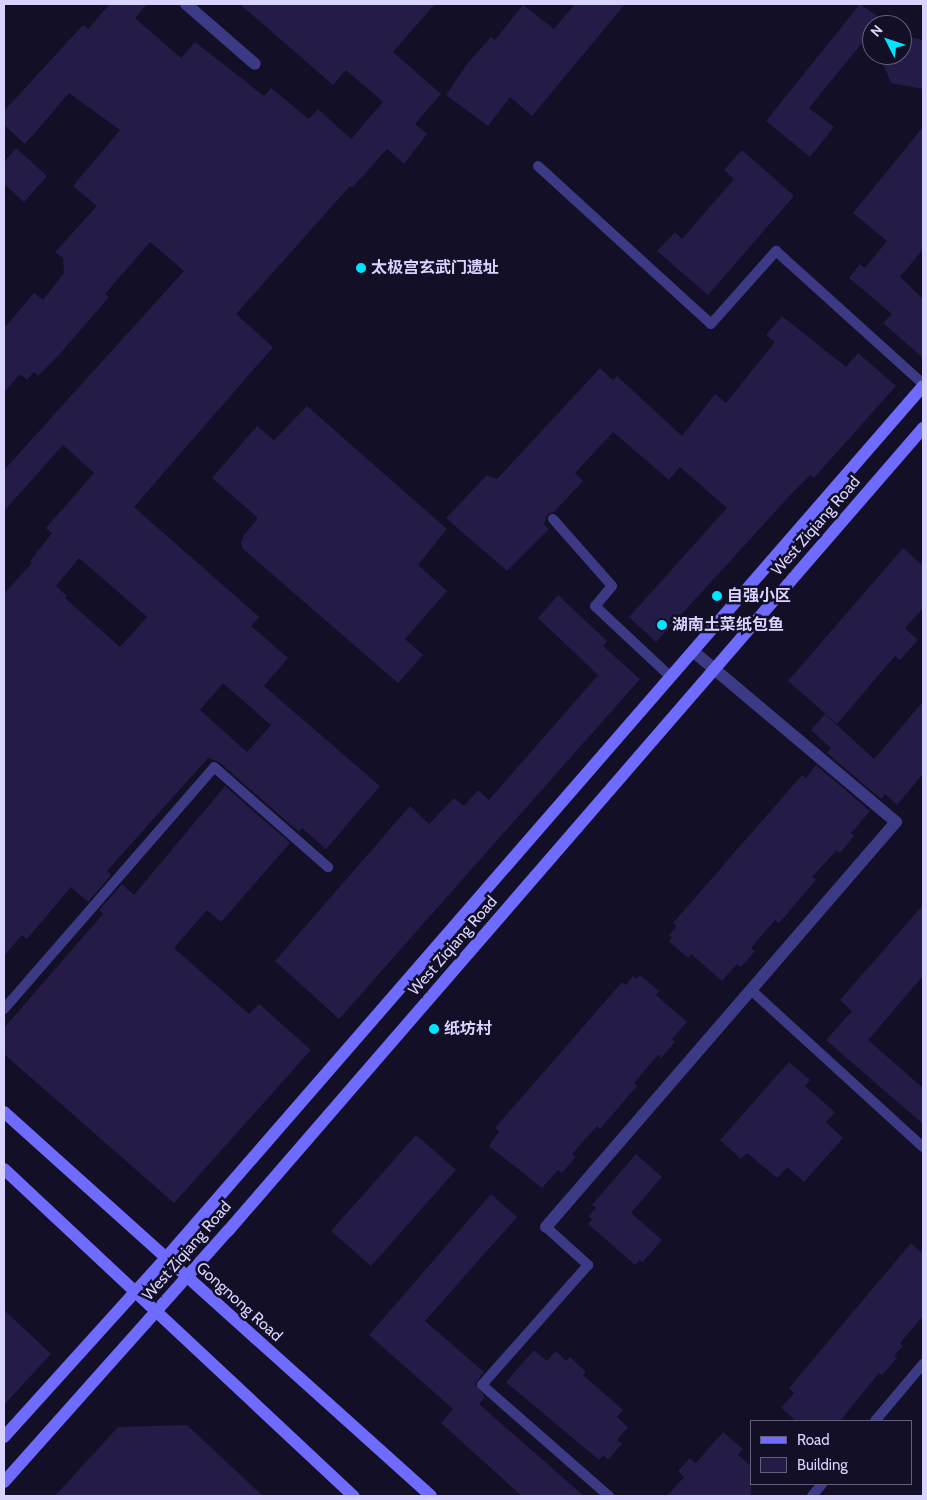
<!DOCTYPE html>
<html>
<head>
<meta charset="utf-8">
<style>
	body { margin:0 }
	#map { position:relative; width:927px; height:1500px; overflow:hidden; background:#130f26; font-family:Cabin,"Noto Sans SC",sans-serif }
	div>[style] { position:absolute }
	.building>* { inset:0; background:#241b47 }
	.service>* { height:10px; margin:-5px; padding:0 5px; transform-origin:5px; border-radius:5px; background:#3d3a85 }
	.minor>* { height:12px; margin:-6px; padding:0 6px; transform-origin:6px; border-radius:6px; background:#3d3a85 }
	.secondary>* { height:12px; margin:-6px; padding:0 6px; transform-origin:6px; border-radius:6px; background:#6f6bff }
	.dots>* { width:14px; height:14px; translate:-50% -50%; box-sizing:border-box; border:2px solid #130f26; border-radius:50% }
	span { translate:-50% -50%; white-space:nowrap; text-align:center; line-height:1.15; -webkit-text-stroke:5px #130f26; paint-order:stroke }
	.poi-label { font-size:16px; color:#d9d4ff; font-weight:700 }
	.left { translate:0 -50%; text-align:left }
	.street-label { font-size:16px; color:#d9d4ff }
	.frame { position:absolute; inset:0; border:5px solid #d9d4ff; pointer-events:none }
	.legend { position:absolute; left:750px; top:1420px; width:162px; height:65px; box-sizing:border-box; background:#130f26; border:1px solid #625e7d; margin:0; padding:6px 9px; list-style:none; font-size:15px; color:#d9d4ff }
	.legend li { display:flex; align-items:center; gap:10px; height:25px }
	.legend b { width:25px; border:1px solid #625e7d }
	.north { position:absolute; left:862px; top:15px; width:50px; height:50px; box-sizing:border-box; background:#130f26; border:1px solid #625e7d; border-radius:50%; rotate:311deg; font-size:14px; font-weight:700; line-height:20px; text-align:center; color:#d9d4ff }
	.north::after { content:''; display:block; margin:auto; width:18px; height:22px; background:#00e5ff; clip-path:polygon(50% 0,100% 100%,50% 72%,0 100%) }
</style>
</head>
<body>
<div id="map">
	<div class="building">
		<div style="clip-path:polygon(evenodd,110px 4px,147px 4px,135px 18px,181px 58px,195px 42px,264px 96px,271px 88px,309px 119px,318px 109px,351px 139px,383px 102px,346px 70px,333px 85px,240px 4px,435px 4px,393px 52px,441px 94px,415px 124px,427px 134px,404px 164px,387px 149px,352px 188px,350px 186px,236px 314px,273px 347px,134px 507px,259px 617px,251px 626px,288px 658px,264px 686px,380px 786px,326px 849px,302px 828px,299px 832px,219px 762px,208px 758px,107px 871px,111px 875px,88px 902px,71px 887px,27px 939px,22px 935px,4px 956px,4px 594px,32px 563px,30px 561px,52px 533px,46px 528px,94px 473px,63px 445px,4px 511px,4px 470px,184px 271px,150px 242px,105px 294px,109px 297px,58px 356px,38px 376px,34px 372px,27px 380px,20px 374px,4px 393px,4px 328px,34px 293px,43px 300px,64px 273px,63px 258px,55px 252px,97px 206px,73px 186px,120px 130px,69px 93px,25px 144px,4px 125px,4px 111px,83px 25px,88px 29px,110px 4px,79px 558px,147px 617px,120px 647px,65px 598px,67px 596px,56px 586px,79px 558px,110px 4px,223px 683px,271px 725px,247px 752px,200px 710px,223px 683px)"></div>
		<div style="clip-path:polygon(575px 4px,625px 4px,532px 116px,510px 97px,488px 126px,446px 95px,467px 64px,491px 37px,495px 40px,523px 5px,554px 29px)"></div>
		<div style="clip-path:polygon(860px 4px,890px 25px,872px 25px,872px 53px,861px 44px,809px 108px,834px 127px,810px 157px,766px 121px)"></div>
		<div style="clip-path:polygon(902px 35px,923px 40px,923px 89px,891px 83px,882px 61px,875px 55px,902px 55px)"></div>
		<div style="clip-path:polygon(923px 127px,923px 249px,900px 277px,923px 299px,923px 358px,883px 323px,892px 314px,849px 278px,860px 264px,865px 268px,887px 241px,853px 213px)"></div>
		<div style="clip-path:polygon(16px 148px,47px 176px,24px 202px,4px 184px,4px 162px)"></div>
		<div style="clip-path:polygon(742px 150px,794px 196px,708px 295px,657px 251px,675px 232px,682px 239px,734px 179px,724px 170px)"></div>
		<div style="clip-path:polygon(782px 316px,846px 367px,858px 353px,896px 386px,814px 478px,810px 475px,795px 490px,656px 642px,629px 617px,727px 508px,680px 467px,669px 480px,613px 432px,575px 473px,583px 481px,554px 512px,548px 514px,544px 524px,549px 529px,507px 571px,446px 518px,487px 475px,497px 479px,600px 368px,613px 380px,617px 376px,682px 436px,715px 394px,726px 403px,775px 342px,766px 335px)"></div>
		<div style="clip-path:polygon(307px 406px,447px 529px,418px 565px,447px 591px,405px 639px,423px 655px,398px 683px,243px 549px,241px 542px,244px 535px,258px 518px,212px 478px,257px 426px,274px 440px)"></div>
		<div style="clip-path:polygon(903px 548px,923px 566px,923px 608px,905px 628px,918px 640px,900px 660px,895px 656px,837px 724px,788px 681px)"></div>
		<div style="clip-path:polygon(558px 595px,607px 641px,603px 646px,640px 679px,339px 1019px,275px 961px,410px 806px,429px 824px,454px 798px,464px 806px,478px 790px,489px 800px,598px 675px,538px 618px)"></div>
		<div style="clip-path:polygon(923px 702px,923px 774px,897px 805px,885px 794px,881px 799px,827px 753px,831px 748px,811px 730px,825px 714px,874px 759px)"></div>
		<div style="clip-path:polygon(816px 765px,870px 811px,851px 833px,854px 836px,840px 853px,837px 850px,812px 877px,816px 880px,798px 901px,779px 923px,775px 920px,751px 948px,755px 951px,741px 967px,737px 964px,722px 981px,691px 954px,688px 958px,669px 941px,672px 937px,669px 935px,677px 926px,673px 923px,802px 775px,806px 778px)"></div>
		<div style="clip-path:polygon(225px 786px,290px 843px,221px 922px,207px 910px,174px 948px,249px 1014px,259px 1004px,311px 1050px,174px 1203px,4px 1054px,4px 1028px,103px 914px,99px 910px,122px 884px,134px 895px)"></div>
		<div style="clip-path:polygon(923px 905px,923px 976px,868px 1040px,923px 1088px,923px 1124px,826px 1040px,852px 1011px,840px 1000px)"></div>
		<div style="clip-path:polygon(640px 975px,659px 991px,656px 995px,687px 1022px,672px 1039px,675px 1042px,661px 1058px,658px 1055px,634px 1083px,637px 1086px,600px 1129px,597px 1126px,572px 1154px,576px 1157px,562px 1173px,558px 1170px,542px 1188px,489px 1146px,499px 1131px,495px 1128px,622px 982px,626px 985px,633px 976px,636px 979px)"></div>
		<div style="clip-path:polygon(789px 1062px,810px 1080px,805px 1086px,835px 1112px,826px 1122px,843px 1138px,804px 1182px,787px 1167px,777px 1178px,747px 1153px,741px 1159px,720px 1140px)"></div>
		<div style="clip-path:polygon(416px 1135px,456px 1170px,371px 1266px,331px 1231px)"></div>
		<div style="clip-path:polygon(636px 1154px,662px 1177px,631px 1213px,662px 1240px,642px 1263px,640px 1260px,635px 1265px,588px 1224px,592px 1219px,589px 1216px,596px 1208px,592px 1205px)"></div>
		<div style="clip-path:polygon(491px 1194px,517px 1217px,425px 1321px,484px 1372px,475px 1384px,485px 1397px,479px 1404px,584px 1496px,522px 1496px,441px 1423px,453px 1409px,369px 1335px)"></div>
		<div style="clip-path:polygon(911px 1243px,923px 1254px,923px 1316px,900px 1343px,903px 1346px,894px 1356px,897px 1358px,882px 1375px,879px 1373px,840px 1421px,796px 1421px,781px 1408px,794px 1393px,789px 1388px)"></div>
		<div style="clip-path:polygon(4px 1310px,51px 1354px,4px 1405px)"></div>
		<div style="clip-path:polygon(534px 1350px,547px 1361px,556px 1351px,566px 1361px,570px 1357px,586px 1372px,583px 1375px,623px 1410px,617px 1417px,628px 1427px,617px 1440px,622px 1444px,608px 1460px,603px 1455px,599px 1460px,506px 1382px)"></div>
		<div style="clip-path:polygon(187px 1425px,263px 1496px,55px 1496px,118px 1427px)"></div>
		<div style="clip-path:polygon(723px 1432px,743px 1449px,738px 1455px,751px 1466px,751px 1496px,667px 1496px,684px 1477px,678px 1471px,690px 1458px,696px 1463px)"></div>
	</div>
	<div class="service">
		<div style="left:538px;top:166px;width:234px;rotate:42.4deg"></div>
		<div style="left:711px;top:324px;width:98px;rotate:-48.3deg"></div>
		<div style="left:776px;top:251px;width:198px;rotate:42.1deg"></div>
		<div style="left:553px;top:519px;width:89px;rotate:48.6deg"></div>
		<div style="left:612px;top:586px;width:26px;rotate:130deg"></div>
		<div style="left:595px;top:606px;width:104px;rotate:43.1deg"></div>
		<div style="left:751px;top:990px;width:233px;rotate:42.4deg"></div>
		<div style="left:4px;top:1009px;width:320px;rotate:-49deg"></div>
		<div style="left:214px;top:767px;width:152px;rotate:41.3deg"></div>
		<div style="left:546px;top:1227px;width:57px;rotate:42.1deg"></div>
		<div style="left:588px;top:1265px;width:160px;rotate:131.5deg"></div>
		<div style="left:482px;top:1385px;width:169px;rotate:41.2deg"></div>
		<div style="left:875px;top:1421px;width:75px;rotate:-49.9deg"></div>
		<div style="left:812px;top:1496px;width:16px;rotate:-50deg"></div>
	</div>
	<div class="minor">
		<div style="left:186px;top:4px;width:91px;rotate:41deg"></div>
		<div style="left:546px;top:1227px;width:535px;rotate:-49.17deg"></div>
		<div style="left:896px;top:822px;width:265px;rotate:-139.9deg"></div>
	</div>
	<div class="secondary">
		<div style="left:4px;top:1112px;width:574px;rotate:41.96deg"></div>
		<div style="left:4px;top:1169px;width:479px;rotate:43.1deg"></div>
		<div style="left:4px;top:1437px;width:240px;rotate:-47.9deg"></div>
		<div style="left:165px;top:1259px;width:1156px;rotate:-49.03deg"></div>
		<div style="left:4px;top:1482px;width:336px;rotate:-48.3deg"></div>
		<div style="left:228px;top:1231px;width:1062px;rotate:-49.12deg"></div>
	</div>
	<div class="dots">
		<div style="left:361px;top:268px;background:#00e5ff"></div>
		<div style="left:717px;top:596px;background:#00e5ff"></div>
		<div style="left:662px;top:625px;background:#00e5ff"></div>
		<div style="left:434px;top:1029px;background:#00e5ff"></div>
	</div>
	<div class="poi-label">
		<span class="left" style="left:371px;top:268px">太极宫玄武门遗址</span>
		<span class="left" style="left:727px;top:596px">自强小区</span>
		<span class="left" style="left:672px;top:625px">湖南土菜纸包鱼</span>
		<span class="left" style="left:444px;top:1029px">纸坊村</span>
	</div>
	<div class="street-label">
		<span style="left:816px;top:526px;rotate:-49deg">West Ziqiang Road</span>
		<span style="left:453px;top:946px;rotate:-49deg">West Ziqiang Road</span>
		<span style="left:187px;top:1251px;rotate:-49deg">West Ziqiang Road</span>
		<span style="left:239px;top:1302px;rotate:42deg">Gongnong Road</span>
	</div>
	<div class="frame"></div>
	<ul class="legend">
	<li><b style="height:6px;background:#6f6bff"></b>Road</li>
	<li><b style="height:14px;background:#241b47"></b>Building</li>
	</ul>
	<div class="north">N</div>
</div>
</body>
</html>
